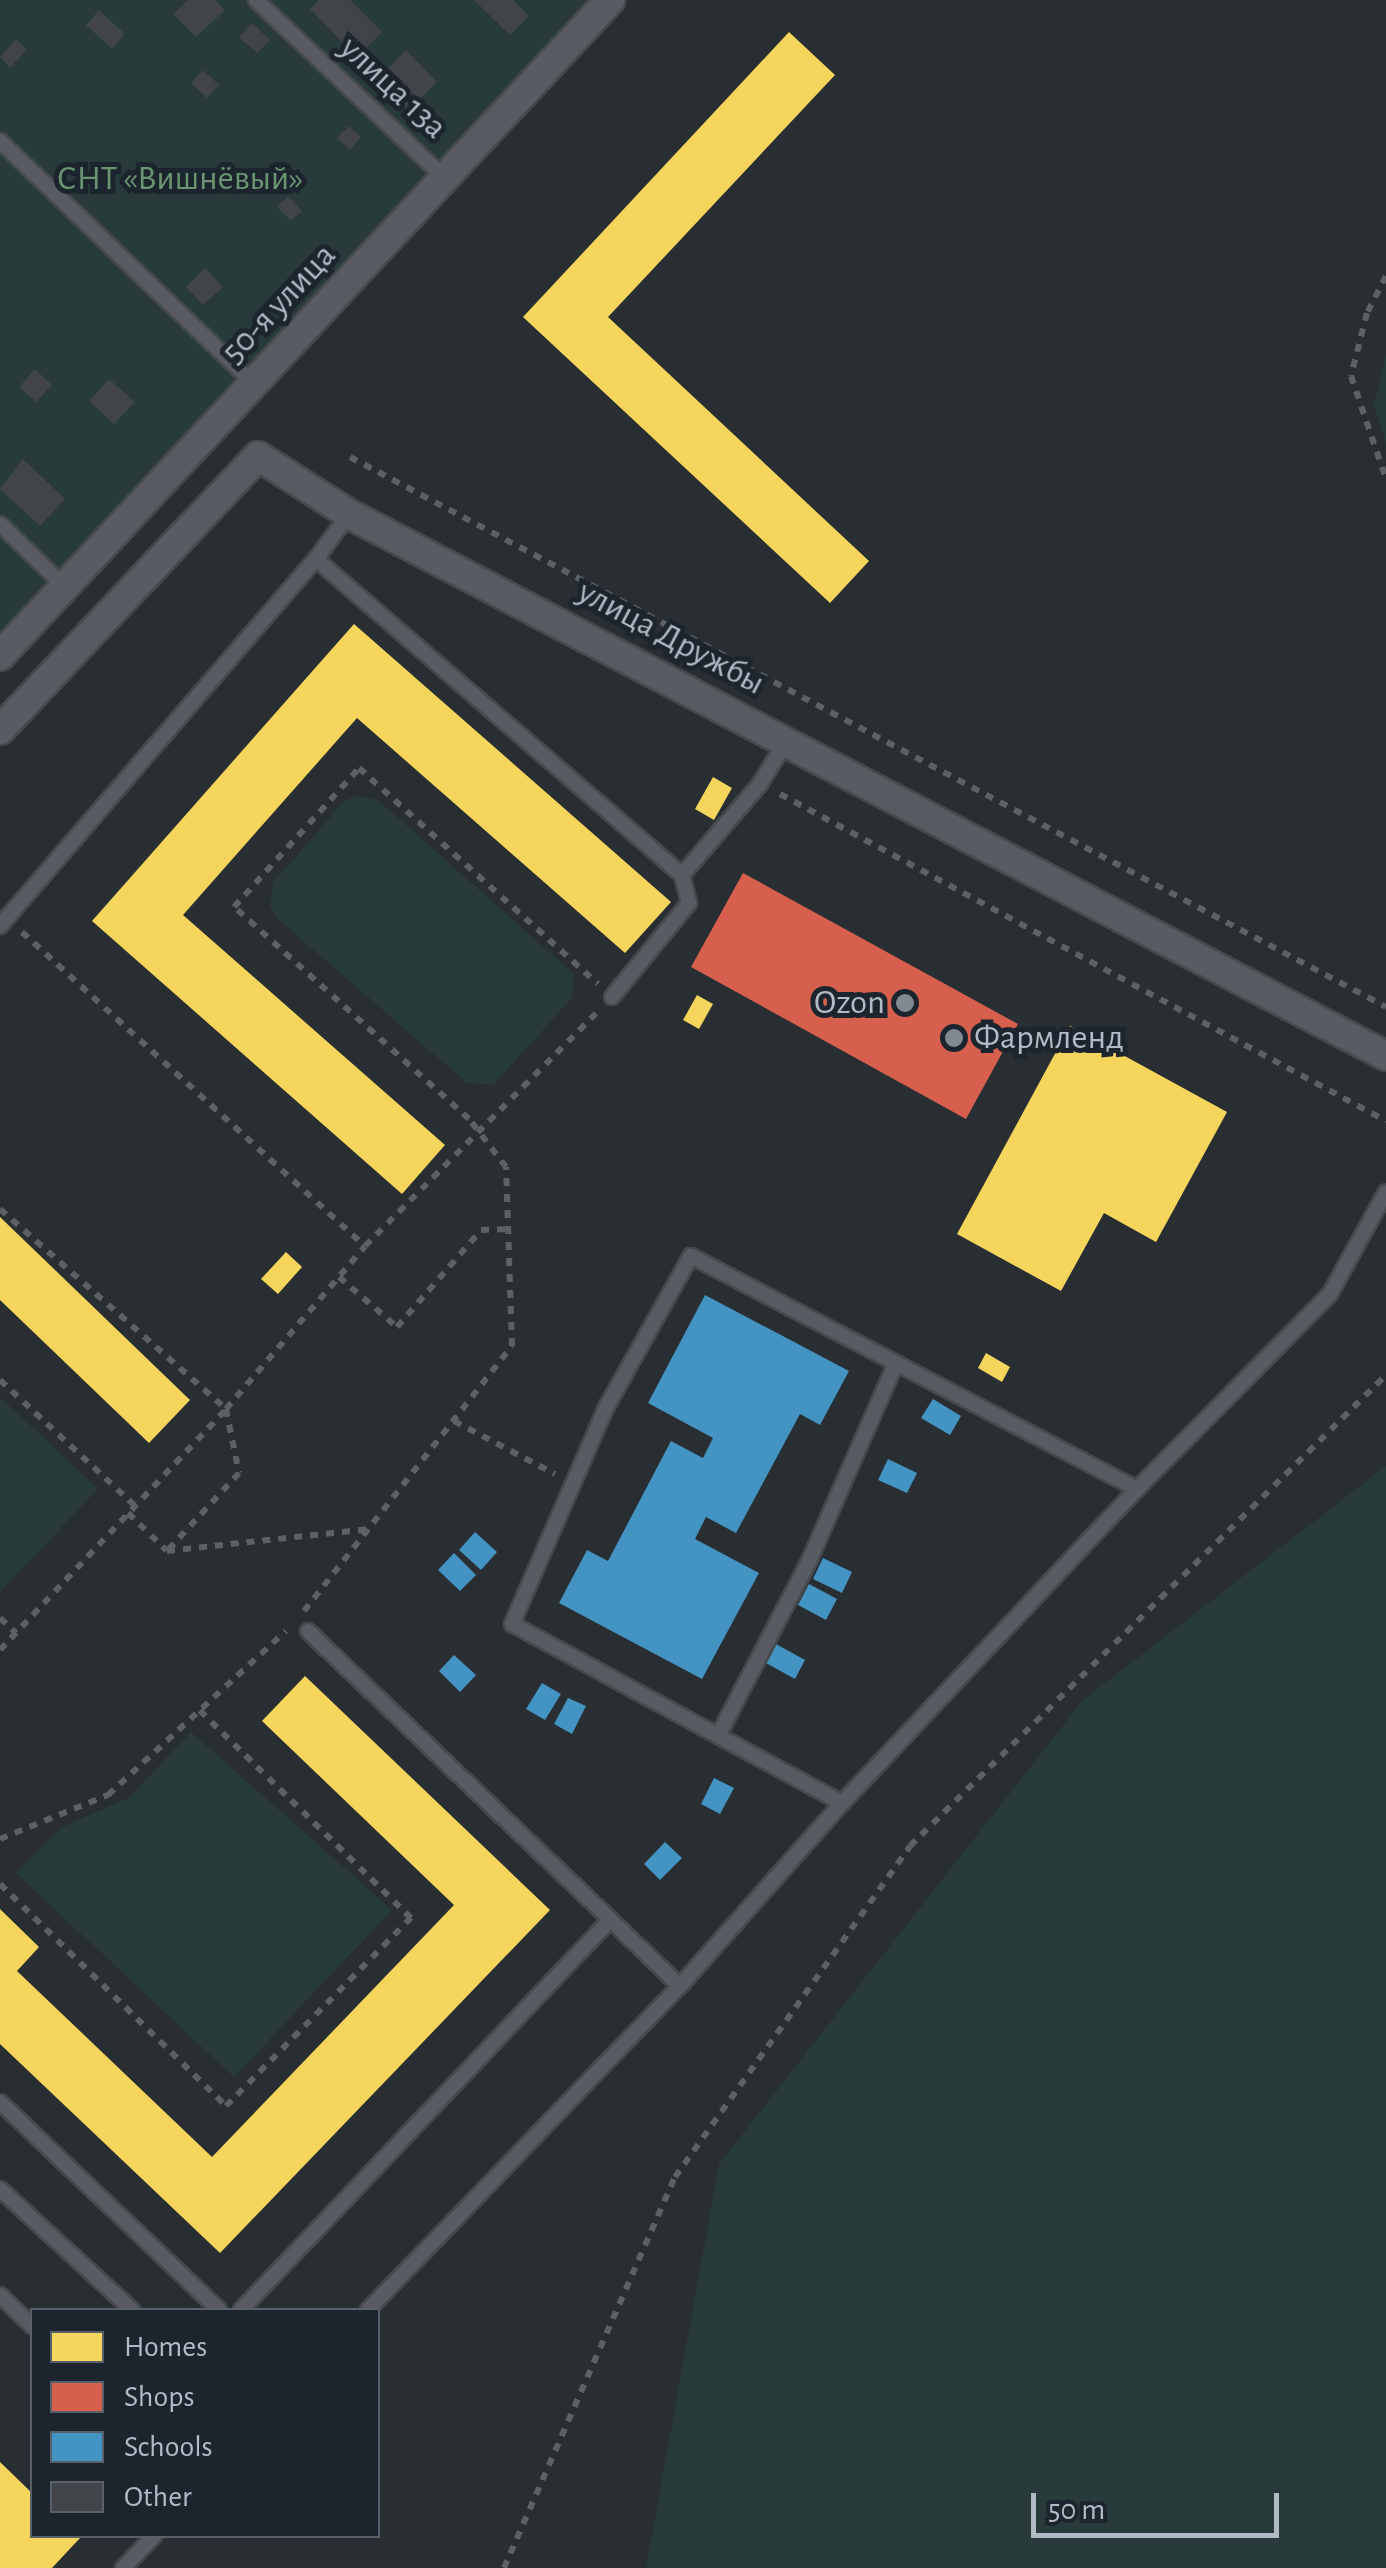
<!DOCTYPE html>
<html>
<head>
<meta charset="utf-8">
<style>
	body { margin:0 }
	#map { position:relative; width:1386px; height:2568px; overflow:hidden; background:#292e33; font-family:"Alegreya Sans",sans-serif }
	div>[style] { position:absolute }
	.green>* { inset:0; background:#283a3a }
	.homes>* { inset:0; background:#f6d55c }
	.shops>* { inset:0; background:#d6604d }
	.schools>* { inset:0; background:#4393c3 }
	.building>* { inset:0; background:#41454a }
	.path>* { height:6px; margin-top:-3px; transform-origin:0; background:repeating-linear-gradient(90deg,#5c6166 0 8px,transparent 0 16px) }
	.roads { filter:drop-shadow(2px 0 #464a4e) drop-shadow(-2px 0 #464a4e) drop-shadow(0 2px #464a4e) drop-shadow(0 -2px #464a4e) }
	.lane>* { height:14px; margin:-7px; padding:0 7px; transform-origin:7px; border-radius:7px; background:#585c62 }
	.street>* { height:28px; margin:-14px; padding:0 14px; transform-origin:14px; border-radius:14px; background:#585c62 }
	.dots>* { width:28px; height:28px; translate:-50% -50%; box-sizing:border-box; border:5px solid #1c242d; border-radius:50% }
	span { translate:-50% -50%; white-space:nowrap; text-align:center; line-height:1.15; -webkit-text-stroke:10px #1c242d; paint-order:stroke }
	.street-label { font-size:35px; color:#b2bac5 }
	.park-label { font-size:35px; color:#6b9472 }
	.poi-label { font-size:35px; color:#b2bac5 }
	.right { translate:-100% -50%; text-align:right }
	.left { translate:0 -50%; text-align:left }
	.legend { position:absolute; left:30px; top:2308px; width:350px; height:230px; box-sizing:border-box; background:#1c242d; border:2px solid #58606a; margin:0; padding:12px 18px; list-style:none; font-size:30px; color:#b2bac5 }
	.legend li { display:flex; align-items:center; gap:20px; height:50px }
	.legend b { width:50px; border:2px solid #58606a }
	.scale { position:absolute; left:1031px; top:2493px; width:248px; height:45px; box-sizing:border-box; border:5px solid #b2bac5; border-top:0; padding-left:12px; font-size:30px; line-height:35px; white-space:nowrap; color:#b2bac5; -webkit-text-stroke:8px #1c242d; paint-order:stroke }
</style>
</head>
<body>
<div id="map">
	<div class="green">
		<div style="clip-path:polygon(0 0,595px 0,0 631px)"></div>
		<div style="clip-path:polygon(1386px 356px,1386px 443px,1374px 406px)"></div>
		<div style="clip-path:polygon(356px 796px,378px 800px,574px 974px,572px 998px,493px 1085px,467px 1083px,278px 919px,270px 906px,273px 883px,344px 801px)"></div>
		<div style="clip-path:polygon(0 1397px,98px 1489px,0 1592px)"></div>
		<div style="clip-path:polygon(1386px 1466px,1386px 2568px,646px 2568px,719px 2164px,1083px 1700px)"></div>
		<div style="clip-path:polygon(191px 1732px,392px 1910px,234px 2077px,16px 1873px,62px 1827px,128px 1798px)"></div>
	</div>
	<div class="homes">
		<div style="clip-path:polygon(789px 32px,835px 75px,608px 317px,869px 561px,830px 603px,523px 317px)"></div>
		<div style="clip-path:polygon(354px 624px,671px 902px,625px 953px,357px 718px,183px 915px,445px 1145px,402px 1194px,92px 921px)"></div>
		<div style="clip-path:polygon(713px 777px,732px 788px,714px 820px,695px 809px)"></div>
		<div style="clip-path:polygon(697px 995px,713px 1004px,699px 1029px,683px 1020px)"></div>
		<div style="clip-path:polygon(1070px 1026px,1227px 1112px,1156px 1242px,1104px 1213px,1061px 1291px,957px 1234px)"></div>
		<div style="clip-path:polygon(0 1217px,190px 1400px,149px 1443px,0 1300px)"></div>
		<div style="clip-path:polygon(286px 1252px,302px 1267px,278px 1294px,261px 1279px)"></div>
		<div style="clip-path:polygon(986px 1353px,1010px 1367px,1002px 1382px,978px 1368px)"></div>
		<div style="clip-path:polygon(305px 1676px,550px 1910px,220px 2253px,0 2044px,0 1909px,39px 1947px,17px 1971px,212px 2157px,454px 1905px,262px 1721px)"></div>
		<div style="clip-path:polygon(0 2462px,32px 2493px,32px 2536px,80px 2538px,52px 2568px,0 2568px)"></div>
	</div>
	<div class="shops">
		<div style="clip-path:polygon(743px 873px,1018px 1024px,966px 1119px,691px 967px)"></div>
	</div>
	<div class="schools">
		<div style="clip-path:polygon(705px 1295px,849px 1371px,820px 1425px,800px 1414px,736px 1533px,706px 1517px,695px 1539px,759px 1573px,702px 1679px,559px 1603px,587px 1550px,608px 1561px,671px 1441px,703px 1458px,713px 1438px,648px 1403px)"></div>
		<div style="clip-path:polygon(933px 1399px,961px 1416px,950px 1435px,921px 1418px)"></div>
		<div style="clip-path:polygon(888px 1459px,917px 1473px,907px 1493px,878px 1480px)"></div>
		<div style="clip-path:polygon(475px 1532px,497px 1552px,481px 1570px,459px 1550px)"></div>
		<div style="clip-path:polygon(454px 1553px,476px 1575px,460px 1591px,438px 1570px)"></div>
		<div style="clip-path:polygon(823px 1558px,852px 1572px,842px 1593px,813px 1579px)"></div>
		<div style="clip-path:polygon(809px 1584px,837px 1599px,826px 1620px,798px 1605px)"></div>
		<div style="clip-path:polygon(776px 1644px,805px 1660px,795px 1679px,766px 1663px)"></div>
		<div style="clip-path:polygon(454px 1655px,476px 1675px,460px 1692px,439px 1671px)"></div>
		<div style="clip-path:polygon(542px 1683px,561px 1694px,545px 1720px,526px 1709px)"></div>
		<div style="clip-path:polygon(568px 1698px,586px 1706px,572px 1734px,554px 1724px)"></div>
		<div style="clip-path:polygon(714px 1778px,734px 1788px,720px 1814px,701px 1804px)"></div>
		<div style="clip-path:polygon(665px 1842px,682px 1858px,660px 1880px,644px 1864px)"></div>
	</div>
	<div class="building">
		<div style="clip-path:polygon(188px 0,215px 0,225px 10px,196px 37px,173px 14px)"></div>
		<div style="clip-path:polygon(319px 0,350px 0,382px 32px,357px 57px,310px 9px)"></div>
		<div style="clip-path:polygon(474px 0,513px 0,529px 16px,510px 35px)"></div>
		<div style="clip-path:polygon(99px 10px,125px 34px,112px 49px,86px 25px)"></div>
		<div style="clip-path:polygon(252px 23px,270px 40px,257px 53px,239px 37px)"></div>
		<div style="clip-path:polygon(16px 39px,27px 49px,10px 68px,0 57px)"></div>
		<div style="clip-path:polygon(406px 50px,437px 82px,408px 111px,377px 80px)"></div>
		<div style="clip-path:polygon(203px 70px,219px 85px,207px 98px,191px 83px)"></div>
		<div style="clip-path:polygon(349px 126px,361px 137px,350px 150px,337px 138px)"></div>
		<div style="clip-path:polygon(288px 196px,302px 211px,291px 221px,277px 207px)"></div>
		<div style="clip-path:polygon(205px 268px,223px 287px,203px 305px,186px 287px)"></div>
		<div style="clip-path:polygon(35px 369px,52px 385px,36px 402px,19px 387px)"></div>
		<div style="clip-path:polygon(109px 379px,135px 402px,114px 424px,89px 401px)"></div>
		<div style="clip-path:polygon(23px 459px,65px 499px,40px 526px,0 489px)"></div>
	</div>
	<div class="path">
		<div style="left:1386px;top:276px;width:42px;rotate:117.2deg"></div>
		<div style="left:1367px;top:313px;width:65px;rotate:104.3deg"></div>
		<div style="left:1351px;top:376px;width:109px;rotate:71.2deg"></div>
		<div style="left:350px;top:457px;width:1173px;rotate:27.96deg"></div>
		<div style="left:780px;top:794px;width:689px;rotate:28.35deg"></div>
		<div style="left:22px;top:932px;width:465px;rotate:42.5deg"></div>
		<div style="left:365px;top:1246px;width:332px;rotate:-45.2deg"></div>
		<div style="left:0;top:1209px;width:302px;rotate:41.5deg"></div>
		<div style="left:226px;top:1409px;width:214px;rotate:-49.5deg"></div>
		<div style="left:339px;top:1277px;width:77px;rotate:40.8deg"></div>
		<div style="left:397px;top:1327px;width:128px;rotate:-49.1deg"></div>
		<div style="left:481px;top:1230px;width:27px;rotate:-2deg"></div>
		<div style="left:0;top:1380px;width:185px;rotate:43deg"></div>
		<div style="left:226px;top:1409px;width:65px;rotate:78.5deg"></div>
		<div style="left:239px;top:1473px;width:106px;rotate:132.7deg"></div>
		<div style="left:167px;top:1551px;width:202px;rotate:-6.2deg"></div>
		<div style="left:454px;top:1421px;width:114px;rotate:27.7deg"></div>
		<div style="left:128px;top:1513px;width:54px;rotate:44.3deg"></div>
		<div style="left:304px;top:1611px;width:337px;rotate:-51.9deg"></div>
		<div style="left:512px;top:1346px;width:179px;rotate:-91.9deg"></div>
		<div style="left:506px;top:1167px;width:61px;rotate:-127.6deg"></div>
		<div style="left:469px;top:1119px;width:316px;rotate:-137.9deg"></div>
		<div style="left:234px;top:907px;width:187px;rotate:-48deg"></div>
		<div style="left:359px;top:768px;width:322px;rotate:42.1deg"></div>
		<div style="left:0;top:1618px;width:22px;rotate:43deg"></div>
		<div style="left:0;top:1650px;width:329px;rotate:-46.8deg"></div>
		<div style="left:0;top:1839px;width:117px;rotate:-22.2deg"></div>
		<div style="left:108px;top:1795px;width:242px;rotate:-42.7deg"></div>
		<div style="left:0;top:1884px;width:317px;rotate:44.5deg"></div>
		<div style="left:226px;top:2106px;width:264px;rotate:-45.5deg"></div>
		<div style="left:411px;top:1918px;width:297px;rotate:-135.5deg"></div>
		<div style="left:504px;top:2568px;width:427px;rotate:-66.4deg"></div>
		<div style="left:675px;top:2177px;width:406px;rotate:-54.6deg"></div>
		<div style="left:910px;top:1846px;width:670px;rotate:-44.7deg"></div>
	</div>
	<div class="roads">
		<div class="lane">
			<div style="left:256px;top:0;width:261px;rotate:43.3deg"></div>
			<div style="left:0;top:141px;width:353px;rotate:43.7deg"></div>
			<div style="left:0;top:524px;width:91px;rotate:44.1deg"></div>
			<div style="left:316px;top:559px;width:484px;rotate:40.8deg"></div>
			<div style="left:0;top:926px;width:484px;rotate:-49.3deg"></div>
			<div style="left:316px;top:559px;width:56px;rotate:-53.7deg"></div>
			<div style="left:612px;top:997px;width:122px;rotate:-50.7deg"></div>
			<div style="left:689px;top:903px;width:29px;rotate:-104deg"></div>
			<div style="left:682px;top:875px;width:120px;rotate:-49.4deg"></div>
			<div style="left:760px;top:784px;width:52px;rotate:-58.5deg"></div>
			<div style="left:308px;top:1631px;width:514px;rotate:43.66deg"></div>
			<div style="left:718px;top:1736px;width:199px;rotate:-62.5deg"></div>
			<div style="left:810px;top:1559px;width:214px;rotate:-66.3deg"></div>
			<div style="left:842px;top:1803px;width:375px;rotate:-151.5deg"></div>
			<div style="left:512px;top:1624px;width:238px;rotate:-66.5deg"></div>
			<div style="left:607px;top:1406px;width:172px;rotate:-60.8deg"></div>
			<div style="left:691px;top:1256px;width:503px;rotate:27.58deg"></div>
			<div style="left:0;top:2102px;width:302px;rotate:43.5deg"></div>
			<div style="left:0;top:2189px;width:179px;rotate:42.5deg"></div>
			<div style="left:0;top:2295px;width:45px;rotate:44.1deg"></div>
			<div style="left:241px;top:2310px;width:535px;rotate:-46.59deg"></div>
			<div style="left:368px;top:2310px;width:450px;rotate:-46.1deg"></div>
			<div style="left:680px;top:1986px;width:244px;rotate:-48.5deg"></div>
			<div style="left:842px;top:1803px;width:431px;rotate:-46.8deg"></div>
			<div style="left:1137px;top:1489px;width:274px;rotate:-45.3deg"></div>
			<div style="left:1330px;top:1294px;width:116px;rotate:-61.2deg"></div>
			<div style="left:123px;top:2568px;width:45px;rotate:-45.9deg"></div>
		</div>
		<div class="street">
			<div style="left:0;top:656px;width:896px;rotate:-47.08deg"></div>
			<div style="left:0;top:730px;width:376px;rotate:-46.7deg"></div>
			<div style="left:258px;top:456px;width:108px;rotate:32.5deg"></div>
			<div style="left:349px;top:514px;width:1170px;rotate:27.59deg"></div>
		</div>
	</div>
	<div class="dots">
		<div style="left:905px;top:1003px;background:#828992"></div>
		<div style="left:954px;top:1038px;background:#828992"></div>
	</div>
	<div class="street-label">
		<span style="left:393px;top:88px;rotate:43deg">улица 13а</span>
		<span style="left:279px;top:304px;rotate:-47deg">50-я улица</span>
		<span style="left:671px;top:638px;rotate:28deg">улица Дружбы</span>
	</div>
	<div class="park-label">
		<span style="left:180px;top:179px">СНТ «Вишнёвый»</span>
	</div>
	<div class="poi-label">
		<span class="right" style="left:885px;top:1003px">Ozon</span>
		<span class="left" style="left:974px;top:1038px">Фармленд</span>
	</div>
	<ul class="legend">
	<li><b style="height:28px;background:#f6d55c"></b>Homes</li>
	<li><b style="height:28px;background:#d6604d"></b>Shops</li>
	<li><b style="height:28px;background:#4393c3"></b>Schools</li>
	<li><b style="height:28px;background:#41454a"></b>Other</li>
	</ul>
	<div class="scale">50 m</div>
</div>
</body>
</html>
